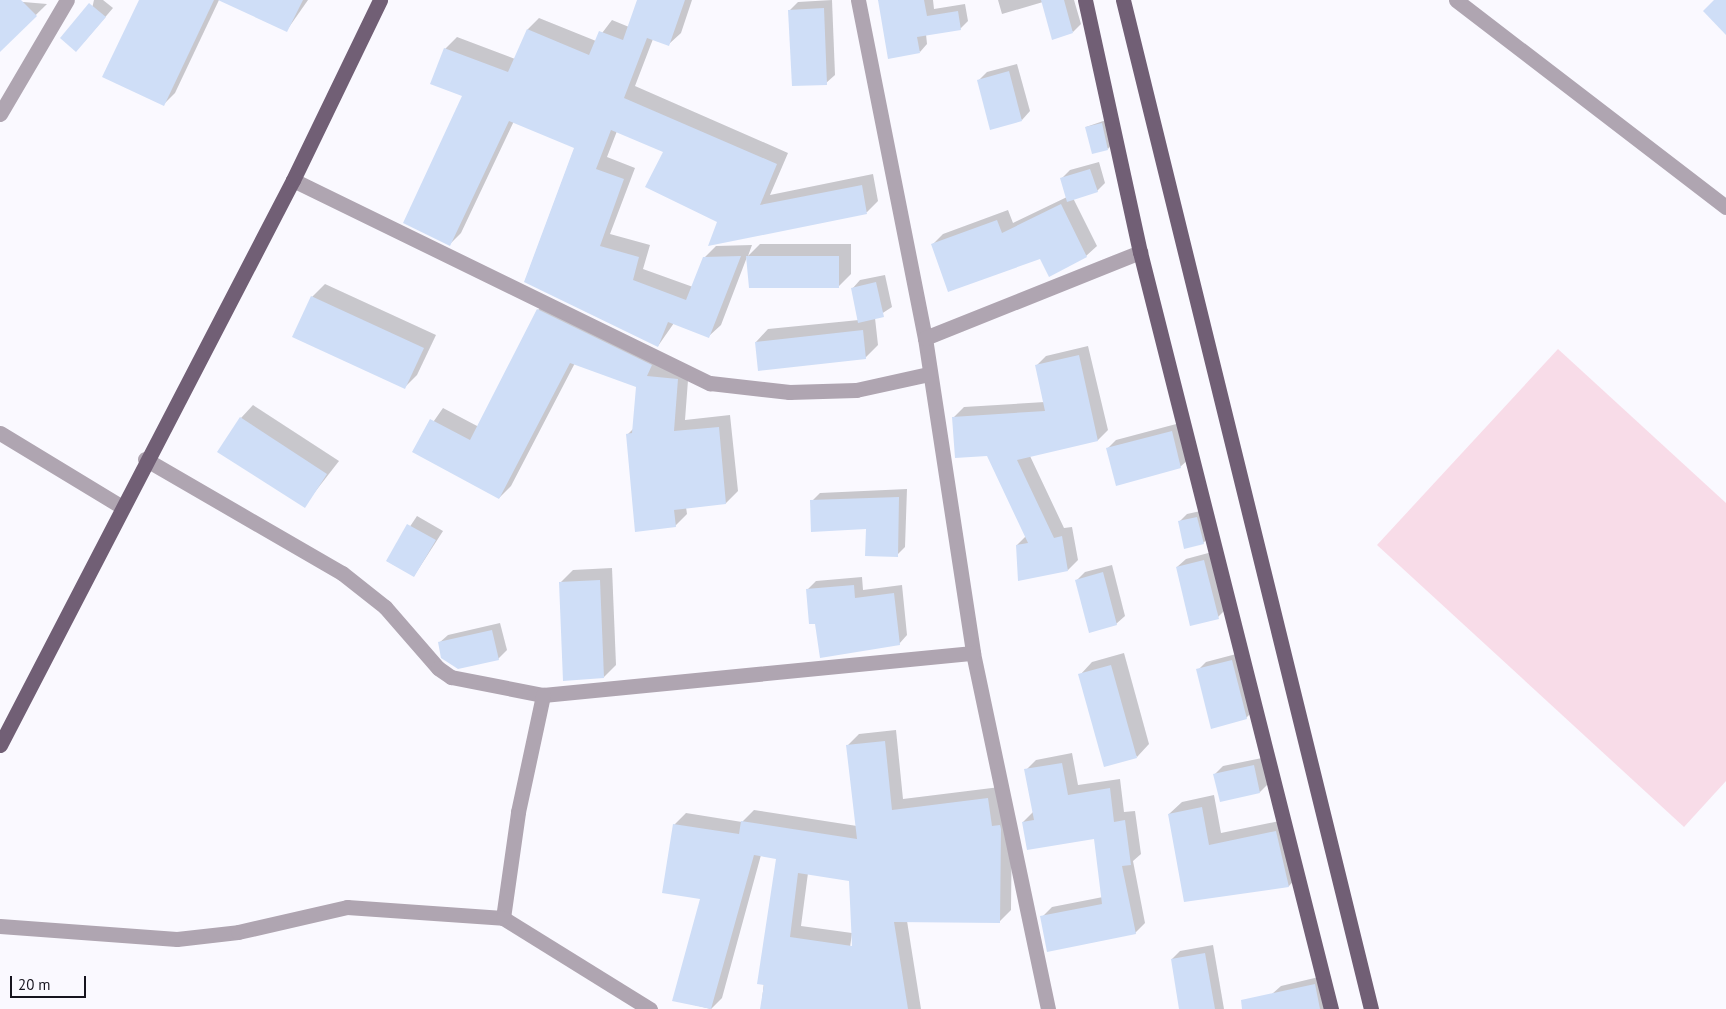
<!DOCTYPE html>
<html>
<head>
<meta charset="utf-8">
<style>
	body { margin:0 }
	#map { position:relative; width:1726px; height:1009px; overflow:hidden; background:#faf9ff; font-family:"PT Sans",sans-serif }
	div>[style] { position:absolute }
	.green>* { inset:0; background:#f8dce8 }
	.shadow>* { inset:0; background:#0003 }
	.building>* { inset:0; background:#cfdef7 }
	.street>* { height:15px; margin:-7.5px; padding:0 7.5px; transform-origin:7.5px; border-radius:7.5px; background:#afa5b1 }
	.primary>* { height:15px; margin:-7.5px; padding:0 7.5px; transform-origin:7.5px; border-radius:7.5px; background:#715f75 }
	span { translate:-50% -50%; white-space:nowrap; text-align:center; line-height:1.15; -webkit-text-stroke:4px #faf9ff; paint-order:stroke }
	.scale { position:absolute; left:10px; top:976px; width:76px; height:22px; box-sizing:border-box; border:2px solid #16141e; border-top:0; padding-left:6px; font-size:15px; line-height:18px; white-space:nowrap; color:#16141e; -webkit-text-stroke:4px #faf9ff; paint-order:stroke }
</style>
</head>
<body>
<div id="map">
	<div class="green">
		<div style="clip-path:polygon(1558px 349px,1726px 503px,1726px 781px,1684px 827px,1377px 545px)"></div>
	</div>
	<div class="shadow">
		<div style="clip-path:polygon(0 0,47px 4px,0 50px)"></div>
		<div style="clip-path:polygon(94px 0,103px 0,113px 8px,84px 42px)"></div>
		<div style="clip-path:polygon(140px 0,219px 0,175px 93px,164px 104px)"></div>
		<div style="clip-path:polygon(221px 0,308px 0,287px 30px)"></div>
		<div style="clip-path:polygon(639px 0,692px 0,681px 33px,669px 44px,653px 39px,635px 86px,788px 153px,770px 195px,873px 174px,878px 201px,867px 212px,719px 222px,664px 151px,617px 131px,607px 157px,635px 168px,610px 234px,650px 245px,643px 269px,693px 287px,705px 257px,716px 246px,752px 245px,748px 256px,760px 244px,851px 244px,851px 274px,838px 287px,747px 257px,721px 325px,709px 336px,674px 323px,658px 346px,525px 281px,575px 147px,514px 121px,461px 233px,450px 244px,464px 95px,445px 49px,457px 37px,515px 59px,528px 29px,539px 18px,596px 41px,612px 20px,629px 27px)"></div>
		<div style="clip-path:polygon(832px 0,835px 75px,826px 83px,790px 10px,798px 2px)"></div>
		<div style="clip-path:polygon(878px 0,933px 0,934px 9px,965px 4px,968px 21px,960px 29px,926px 34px,927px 44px,920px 52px)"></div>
		<div style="clip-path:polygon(998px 0,1074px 0,1081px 24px,1073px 32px,1043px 2px,1002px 14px)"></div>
		<div style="clip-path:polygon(1017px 64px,1030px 111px,1022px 120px,978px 81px,987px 72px)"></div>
		<div style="clip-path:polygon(1106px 120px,1111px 145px,1108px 149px,1086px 127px)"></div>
		<div style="clip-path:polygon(1099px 162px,1105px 183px,1097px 191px,1073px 198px,1097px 246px,1086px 256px,1040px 257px,932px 245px,943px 234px,1008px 210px,1013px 223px,1067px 197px,1061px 179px,1070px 170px)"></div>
		<div style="clip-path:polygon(885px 275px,892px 307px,875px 318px,878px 345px,865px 358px,756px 342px,768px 329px,859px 320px,852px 289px,860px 280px)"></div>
		<div style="clip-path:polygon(325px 284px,436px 335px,417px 375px,405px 387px,312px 297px)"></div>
		<div style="clip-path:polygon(550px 298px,689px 367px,685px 420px,730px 415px,738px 491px,726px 503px,686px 507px,687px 514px,675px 526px,627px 435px,634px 428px,637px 386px,575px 363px,511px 486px,499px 498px,413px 451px,443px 408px,479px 427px,538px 310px)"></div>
		<div style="clip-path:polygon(1088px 346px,1108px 430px,1098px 440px,1030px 456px,1064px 528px,1072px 527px,1078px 560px,1068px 570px,1017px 545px,1026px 536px,988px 455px,954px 417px,964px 407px,1045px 402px,1036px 366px,1046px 356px)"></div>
		<div style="clip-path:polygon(253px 405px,339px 461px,304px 506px,241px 418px)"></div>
		<div style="clip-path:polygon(1180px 423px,1189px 459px,1180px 467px,1108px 448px,1116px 440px)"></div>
		<div style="clip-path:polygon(907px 489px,905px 547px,897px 555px,867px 528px,812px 501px,820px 493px)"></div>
		<div style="clip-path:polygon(1205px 510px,1212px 535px,1203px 543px,1179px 522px,1187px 514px)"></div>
		<div style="clip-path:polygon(417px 516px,443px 531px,414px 576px,387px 561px)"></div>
		<div style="clip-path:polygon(1212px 552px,1226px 609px,1218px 617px,1177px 567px,1186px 559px)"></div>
		<div style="clip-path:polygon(1112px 565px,1125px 616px,1116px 624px,1077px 580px,1085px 572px)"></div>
		<div style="clip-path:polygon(612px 568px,616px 665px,604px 677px,560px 583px,573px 570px)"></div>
		<div style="clip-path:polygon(862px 577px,863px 590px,902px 585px,907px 635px,899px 644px,816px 622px,807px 590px,816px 581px)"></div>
		<div style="clip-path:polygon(500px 623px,507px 650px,498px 659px,439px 643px,448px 635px)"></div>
		<div style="clip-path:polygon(1124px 653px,1149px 744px,1137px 757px,1080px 675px,1092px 662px)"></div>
		<div style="clip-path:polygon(1240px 653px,1254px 710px,1246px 718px,1198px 670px,1206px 662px)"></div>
		<div style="clip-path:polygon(896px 730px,903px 799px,1000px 787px,1012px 817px,1011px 910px,999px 922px,907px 921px,921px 1009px,871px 1009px,850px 880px,808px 873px,801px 926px,852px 933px,845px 983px,828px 1009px,761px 1009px,778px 858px,761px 855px,722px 998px,711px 1009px,674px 1000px,702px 898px,674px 825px,686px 813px,742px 822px,754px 810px,857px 826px,848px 745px,859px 734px)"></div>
		<div style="clip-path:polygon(1072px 753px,1078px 785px,1120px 779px,1124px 812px,1135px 811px,1141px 854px,1133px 861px,1145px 923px,1135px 933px,1042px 917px,1052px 907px,1103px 897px,1095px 838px,1023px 822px,1033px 812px,1026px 770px,1036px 760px)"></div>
		<div style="clip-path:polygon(1262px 758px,1268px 784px,1260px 792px,1215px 774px,1223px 766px)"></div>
		<div style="clip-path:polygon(1214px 795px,1221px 833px,1289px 819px,1301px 873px,1289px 886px,1185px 901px,1169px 814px,1182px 802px)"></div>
		<div style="clip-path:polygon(1213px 945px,1224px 1009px,1181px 1009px,1172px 959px,1180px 951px)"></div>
		<div style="clip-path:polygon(1323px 976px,1330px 1009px,1276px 1009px,1272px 994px,1281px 986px)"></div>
	</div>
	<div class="building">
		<div style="clip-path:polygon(0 0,21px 0,37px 16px,0 52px)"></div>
		<div style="clip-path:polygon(139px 0,214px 0,164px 106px,102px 77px)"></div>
		<div style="clip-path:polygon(218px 0,303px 0,287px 32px)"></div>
		<div style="clip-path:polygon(637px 0,685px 0,669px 46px,647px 38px,624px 98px,777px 164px,760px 205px,862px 185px,867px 214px,708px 246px,717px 222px,645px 187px,663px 152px,611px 130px,596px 169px,624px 179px,600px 246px,639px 257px,633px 280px,686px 300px,703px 257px,741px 256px,709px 338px,668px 322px,658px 347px,524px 282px,574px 148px,509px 121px,450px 246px,403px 223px,462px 96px,430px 84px,444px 48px,508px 72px,527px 29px,589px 55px,599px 31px,623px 40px)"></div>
		<div style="clip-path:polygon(878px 0,924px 0,927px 16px,958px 11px,961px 30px,917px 37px,920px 53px,888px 59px)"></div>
		<div style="clip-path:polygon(1041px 0,1064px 0,1073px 33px,1052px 40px)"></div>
		<div style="clip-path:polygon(1714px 0,1726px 0,1726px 35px,1703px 11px)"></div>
		<div style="clip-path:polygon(89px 3px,106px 17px,76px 52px,60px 38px)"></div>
		<div style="clip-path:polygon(824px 8px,827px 85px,792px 86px,788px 10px)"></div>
		<div style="clip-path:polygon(1009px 71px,1022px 121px,990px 130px,977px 80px)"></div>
		<div style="clip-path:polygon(1102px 123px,1108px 150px,1092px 154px,1085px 127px)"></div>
		<div style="clip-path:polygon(1090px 169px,1098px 192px,1067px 202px,1060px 178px)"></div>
		<div style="clip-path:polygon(1061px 204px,1087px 257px,1049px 277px,1040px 259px,948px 292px,931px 244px,997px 220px,1002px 233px)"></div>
		<div style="clip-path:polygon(746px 256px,839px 256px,839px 288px,749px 288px)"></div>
		<div style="clip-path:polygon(876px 282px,884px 317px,858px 323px,851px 288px)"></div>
		<div style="clip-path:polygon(311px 296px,424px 348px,405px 389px,292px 337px)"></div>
		<div style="clip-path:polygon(537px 309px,652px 365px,647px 376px,678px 379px,674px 431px,719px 427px,726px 504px,674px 510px,676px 527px,635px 532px,626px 434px,632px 433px,636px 387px,570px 363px,499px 499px,412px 452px,430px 419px,470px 440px)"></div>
		<div style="clip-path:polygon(863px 330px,866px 359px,758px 371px,755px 342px)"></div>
		<div style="clip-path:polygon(1079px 355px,1098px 441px,1017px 460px,1054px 538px,1062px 536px,1068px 571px,1018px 581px,1016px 545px,1028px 543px,987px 456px,955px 458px,952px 417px,1045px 411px,1035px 365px)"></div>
		<div style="clip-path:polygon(240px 417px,327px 474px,305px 508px,217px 452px)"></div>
		<div style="clip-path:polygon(1172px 431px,1181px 468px,1116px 486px,1106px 448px)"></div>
		<div style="clip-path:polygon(899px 497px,898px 557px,865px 556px,866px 529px,811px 532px,810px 500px)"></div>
		<div style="clip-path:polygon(1197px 517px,1204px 544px,1184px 549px,1178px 521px)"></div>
		<div style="clip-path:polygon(407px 524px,436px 540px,414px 577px,386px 561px)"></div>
		<div style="clip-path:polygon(1204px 560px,1219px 619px,1190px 626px,1176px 567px)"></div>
		<div style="clip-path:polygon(1103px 572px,1117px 625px,1089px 633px,1075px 580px)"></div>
		<div style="clip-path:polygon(600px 580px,604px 678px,563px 681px,559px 582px)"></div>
		<div style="clip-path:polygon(854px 585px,855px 598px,894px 593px,900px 645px,820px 658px,815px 624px,809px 624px,806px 589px)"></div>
		<div style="clip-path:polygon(492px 630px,499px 660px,458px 669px,441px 658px,438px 642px)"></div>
		<div style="clip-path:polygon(1232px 660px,1247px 719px,1211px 729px,1196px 669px)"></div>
		<div style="clip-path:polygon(1111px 665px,1137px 758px,1104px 767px,1078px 674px)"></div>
		<div style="clip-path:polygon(evenodd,885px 741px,892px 810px,988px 798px,992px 826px,1000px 825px,1001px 829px,1000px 923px,894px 922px,908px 1009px,760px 1009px,764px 985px,757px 984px,776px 859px,754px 855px,711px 1009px,672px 1001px,700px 899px,662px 893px,673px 824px,739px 834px,741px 821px,857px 839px,846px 745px,885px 741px,798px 873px,849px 881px,852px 946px,790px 937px,798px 873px)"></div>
		<div style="clip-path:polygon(1062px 763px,1068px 795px,1110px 788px,1114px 822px,1125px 820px,1131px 865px,1122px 866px,1136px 934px,1047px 952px,1040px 916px,1102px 904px,1094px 839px,1027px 850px,1022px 822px,1034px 820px,1024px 769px)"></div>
		<div style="clip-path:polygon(1254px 765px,1260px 793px,1220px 802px,1213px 774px)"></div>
		<div style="clip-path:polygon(1202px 807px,1209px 845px,1276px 831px,1289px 887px,1184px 902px,1168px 814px)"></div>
		<div style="clip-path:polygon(1205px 953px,1215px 1009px,1179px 1009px,1171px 959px)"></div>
		<div style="clip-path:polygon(1315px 984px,1320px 1009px,1242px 1009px,1241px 1000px)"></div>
	</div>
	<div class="street">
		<div style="left:858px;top:0;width:345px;rotate:78.8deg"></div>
		<div style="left:925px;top:338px;width:319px;rotate:81.3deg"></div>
		<div style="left:973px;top:653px;width:364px;rotate:78.1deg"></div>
		<div style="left:1456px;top:0;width:340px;rotate:37.5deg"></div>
		<div style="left:0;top:114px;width:132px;rotate:-59.6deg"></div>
		<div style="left:293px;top:180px;width:464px;rotate:26deg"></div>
		<div style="left:710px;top:383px;width:80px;rotate:6.5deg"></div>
		<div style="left:789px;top:392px;width:67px;rotate:-1.7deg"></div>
		<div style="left:856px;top:390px;width:75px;rotate:-12.4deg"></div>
		<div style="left:925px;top:338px;width:232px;rotate:-21.8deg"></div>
		<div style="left:0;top:433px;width:143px;rotate:31.2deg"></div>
		<div style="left:145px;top:459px;width:228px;rotate:30.1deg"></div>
		<div style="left:342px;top:573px;width:55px;rotate:38.3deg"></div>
		<div style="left:385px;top:607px;width:81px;rotate:49deg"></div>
		<div style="left:438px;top:668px;width:16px;rotate:35deg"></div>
		<div style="left:451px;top:677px;width:94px;rotate:11.1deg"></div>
		<div style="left:543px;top:695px;width:432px;rotate:-5.6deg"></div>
		<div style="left:503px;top:918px;width:107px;rotate:-81.9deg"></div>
		<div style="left:518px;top:812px;width:120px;rotate:-77.9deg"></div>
		<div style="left:0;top:926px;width:177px;rotate:4.2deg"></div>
		<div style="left:177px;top:939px;width:61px;rotate:-6.5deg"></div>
		<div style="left:238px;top:932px;width:112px;rotate:-12.9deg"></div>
		<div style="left:347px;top:907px;width:156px;rotate:4deg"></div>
		<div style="left:503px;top:918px;width:173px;rotate:31.8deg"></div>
	</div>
	<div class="primary">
		<div style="left:1085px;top:0;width:258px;rotate:77.7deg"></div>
		<div style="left:1140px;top:252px;width:781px;rotate:75.84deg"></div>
		<div style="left:1123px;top:0;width:1039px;rotate:76.19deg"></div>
		<div style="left:0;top:745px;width:636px;rotate:-62.59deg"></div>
		<div style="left:293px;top:180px;width:200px;rotate:-64.2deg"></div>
	</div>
	<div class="scale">20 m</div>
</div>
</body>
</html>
